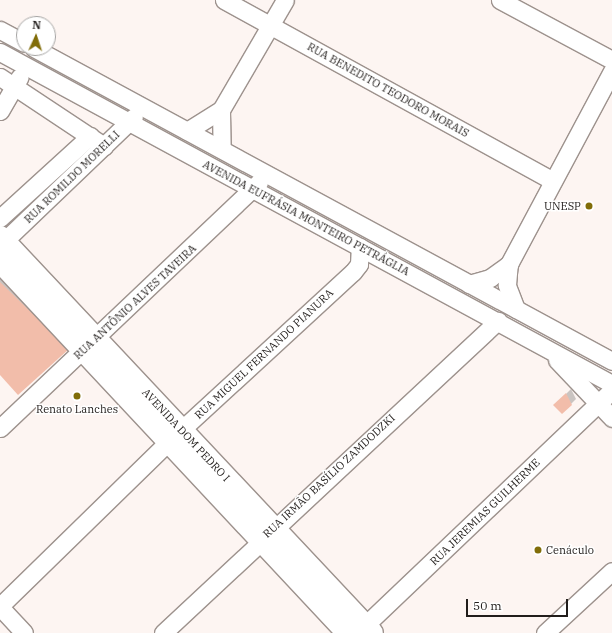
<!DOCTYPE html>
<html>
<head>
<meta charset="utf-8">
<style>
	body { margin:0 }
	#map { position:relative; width:612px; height:633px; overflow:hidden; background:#fdf5f2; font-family:"IBM Plex Serif",serif }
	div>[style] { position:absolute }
	.shadow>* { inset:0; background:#0003 }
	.building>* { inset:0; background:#f2bdaa }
	.roads { filter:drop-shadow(1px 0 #9d928d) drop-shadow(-1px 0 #9d928d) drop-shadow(0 1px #9d928d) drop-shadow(0 -1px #9d928d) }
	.minor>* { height:17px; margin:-8.5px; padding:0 8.5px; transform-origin:8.5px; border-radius:8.5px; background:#fff }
	.major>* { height:22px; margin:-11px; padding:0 11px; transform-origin:11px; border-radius:11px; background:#fff }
	.dots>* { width:11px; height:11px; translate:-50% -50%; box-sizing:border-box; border:2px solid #fff; border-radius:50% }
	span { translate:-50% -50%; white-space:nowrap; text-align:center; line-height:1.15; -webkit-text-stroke:3px #fff; paint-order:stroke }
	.street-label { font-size:11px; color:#211d1b }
	.poi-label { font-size:11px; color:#211d1b }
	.right { translate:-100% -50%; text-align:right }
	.left { translate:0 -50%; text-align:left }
	.north { position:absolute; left:16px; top:16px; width:40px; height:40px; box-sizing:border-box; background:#fff; border:1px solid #a6a5a4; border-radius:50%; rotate:3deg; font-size:11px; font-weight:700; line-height:16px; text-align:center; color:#211d1b }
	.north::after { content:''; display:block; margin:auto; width:14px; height:18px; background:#816d09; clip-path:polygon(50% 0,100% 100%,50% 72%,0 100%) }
	.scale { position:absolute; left:466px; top:599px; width:102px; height:18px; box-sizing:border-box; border:2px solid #211d1b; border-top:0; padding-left:5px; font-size:12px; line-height:14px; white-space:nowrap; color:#211d1b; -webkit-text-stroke:3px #fff; paint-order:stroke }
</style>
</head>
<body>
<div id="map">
	<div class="shadow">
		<div style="clip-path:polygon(0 268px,78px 339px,0 374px)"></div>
		<div style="clip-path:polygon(571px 389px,576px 399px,562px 413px,555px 405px)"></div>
	</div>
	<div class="building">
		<div style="clip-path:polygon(0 282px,69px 349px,18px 395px,0 375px)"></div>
		<div style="clip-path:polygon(566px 393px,572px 405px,562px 414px,553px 405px)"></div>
	</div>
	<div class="roads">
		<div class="minor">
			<div style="left:224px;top:0;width:373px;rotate:28.8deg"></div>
			<div style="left:500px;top:0;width:127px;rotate:28.2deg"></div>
			<div style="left:0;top:30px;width:27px;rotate:28deg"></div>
			<div style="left:34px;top:48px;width:657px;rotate:28.44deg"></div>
			<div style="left:0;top:52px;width:696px;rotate:28.48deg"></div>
			<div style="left:0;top:77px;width:125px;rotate:33.6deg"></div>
			<div style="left:221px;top:110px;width:39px;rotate:89deg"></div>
			<div style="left:0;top:111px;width:39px;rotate:-60deg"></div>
			<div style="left:187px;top:131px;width:40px;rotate:-32deg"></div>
			<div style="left:221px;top:110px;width:127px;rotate:-59.8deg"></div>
			<div style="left:0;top:218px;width:122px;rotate:-42.3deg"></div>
			<div style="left:0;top:245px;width:185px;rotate:-43.7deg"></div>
			<div style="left:469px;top:284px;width:22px;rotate:-16deg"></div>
			<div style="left:490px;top:278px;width:24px;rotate:-36deg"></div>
			<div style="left:516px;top:309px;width:26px;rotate:-111deg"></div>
			<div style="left:507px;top:285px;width:21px;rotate:-85deg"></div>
			<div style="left:509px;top:264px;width:219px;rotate:-61.9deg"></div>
			<div style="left:557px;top:360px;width:80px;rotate:46.5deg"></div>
			<div style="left:0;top:428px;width:357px;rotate:-43.5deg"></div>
			<div style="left:0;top:606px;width:235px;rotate:-44.3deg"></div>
			<div style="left:168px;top:442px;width:251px;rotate:-42.6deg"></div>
			<div style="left:353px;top:272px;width:10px;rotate:-53deg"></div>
			<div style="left:359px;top:264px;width:17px;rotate:-87deg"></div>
			<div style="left:0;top:607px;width:35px;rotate:47deg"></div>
			<div style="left:163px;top:633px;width:458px;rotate:-43deg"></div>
			<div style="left:357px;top:633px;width:352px;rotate:-43.6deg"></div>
			<div style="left:545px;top:633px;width:91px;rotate:-42.8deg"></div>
		</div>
		<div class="major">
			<div style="left:0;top:237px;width:543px;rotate:46.79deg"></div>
			<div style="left:0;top:261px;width:509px;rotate:46.91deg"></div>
		</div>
	</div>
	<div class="dots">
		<div style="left:589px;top:206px;background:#816d09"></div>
		<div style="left:77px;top:396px;background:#816d09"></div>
		<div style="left:538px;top:550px;background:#816d09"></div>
	</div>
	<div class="street-label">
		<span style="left:388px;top:90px;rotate:29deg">RUA BENEDITO TEODORO MORAIS</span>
		<span style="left:72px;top:177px;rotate:-44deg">RUA ROMILDO MORELLI</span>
		<span style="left:306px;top:218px;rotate:28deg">AVENIDA EUFRÁSIA MONTEIRO PETRÁGLIA</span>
		<span style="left:135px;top:302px;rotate:-43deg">RUA ANTÔNIO ALVES TAVEIRA</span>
		<span style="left:264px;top:354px;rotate:-43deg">RUA MIGUEL FERNANDO PIANURA</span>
		<span style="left:186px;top:435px;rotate:47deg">AVENIDA DOM PEDRO I</span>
		<span style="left:329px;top:476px;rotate:-43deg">RUA IRMÃO BASÍLIO ZAMDODZKI</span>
		<span style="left:485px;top:512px;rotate:-44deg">RUA JEREMIAS GUILHERME</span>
	</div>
	<div class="poi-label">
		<span class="right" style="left:581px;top:206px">UNESP</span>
		<span style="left:77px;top:409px">Renato Lanches</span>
		<span class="left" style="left:546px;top:550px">Cenáculo</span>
	</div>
	<div class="north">N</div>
	<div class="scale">50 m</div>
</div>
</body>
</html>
